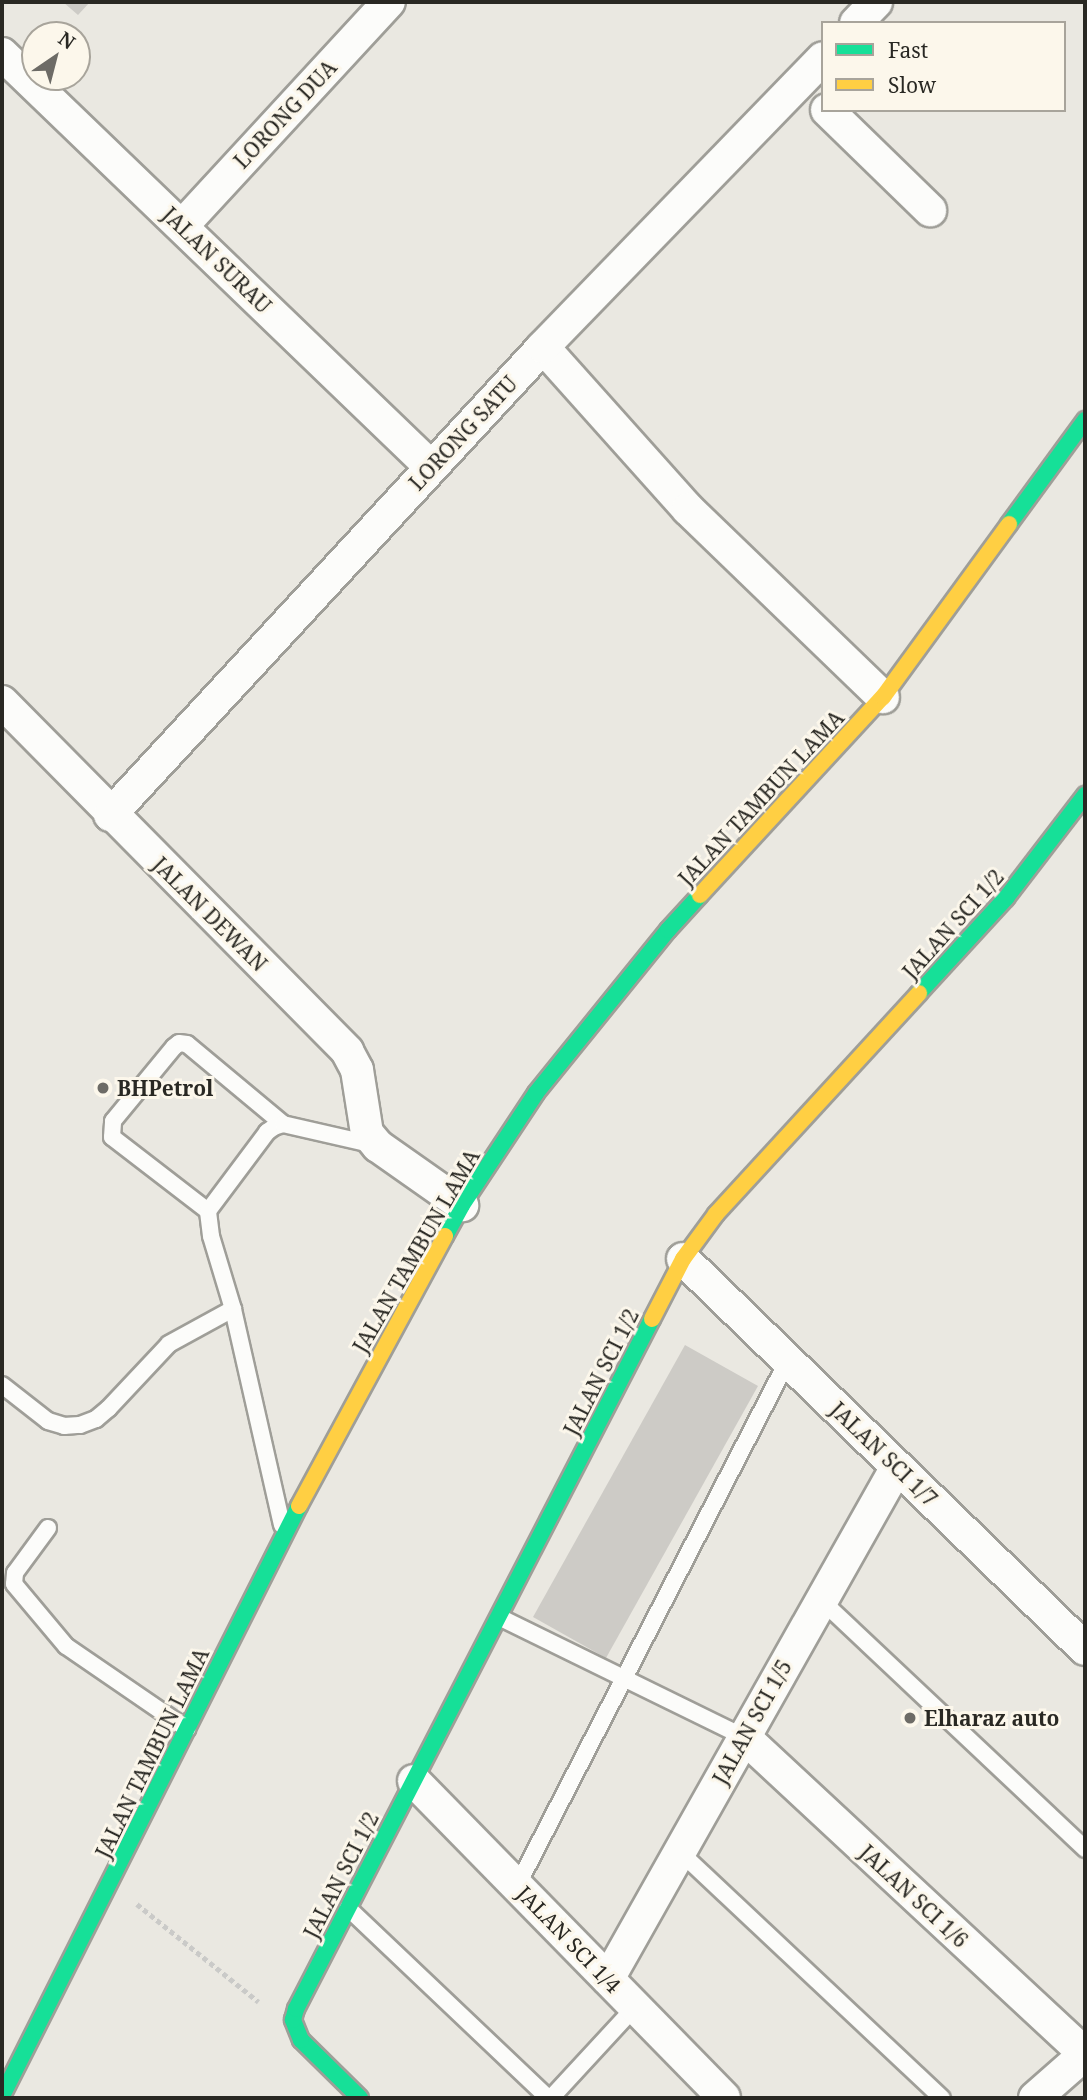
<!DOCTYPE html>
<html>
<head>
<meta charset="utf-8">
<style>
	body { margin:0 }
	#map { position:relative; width:1087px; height:2100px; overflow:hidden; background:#eae8e1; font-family:"Noto Serif",serif }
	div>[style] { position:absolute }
	.building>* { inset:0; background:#cdcbc6 }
	.path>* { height:4.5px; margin-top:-2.25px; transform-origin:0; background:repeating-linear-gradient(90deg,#cacac8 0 5px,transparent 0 8.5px) }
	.roads { filter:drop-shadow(2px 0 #9f9e98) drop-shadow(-2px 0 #9f9e98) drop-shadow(0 2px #9f9e98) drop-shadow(0 -2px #9f9e98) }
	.lane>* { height:16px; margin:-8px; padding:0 8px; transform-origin:8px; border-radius:8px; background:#fcfcfa }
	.street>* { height:32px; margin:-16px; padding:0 16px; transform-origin:16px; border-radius:16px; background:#fcfcfa }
	.fast>* { height:16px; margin:-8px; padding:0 8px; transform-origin:8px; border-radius:8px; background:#16e098 }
	.slow>* { height:16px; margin:-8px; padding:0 8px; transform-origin:8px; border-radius:8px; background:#ffcf43 }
	.dots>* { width:19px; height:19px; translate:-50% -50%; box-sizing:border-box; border:4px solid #fcf7eb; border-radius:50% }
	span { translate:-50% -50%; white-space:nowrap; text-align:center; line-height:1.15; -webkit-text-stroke:6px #fcf7eb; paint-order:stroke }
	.street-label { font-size:21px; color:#292823 }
	.poi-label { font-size:21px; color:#292823; font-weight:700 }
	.left { translate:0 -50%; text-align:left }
	.frame { position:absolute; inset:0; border:4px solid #292823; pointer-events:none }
	.legend { position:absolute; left:821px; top:21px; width:245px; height:91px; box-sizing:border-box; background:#fcf7eb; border:2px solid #a8a49b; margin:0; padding:9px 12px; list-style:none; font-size:21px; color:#292823 }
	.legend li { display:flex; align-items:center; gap:14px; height:35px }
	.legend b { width:35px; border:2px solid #a8a49b }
	.north { position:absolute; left:21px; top:21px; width:70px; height:70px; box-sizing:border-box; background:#fcf7eb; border:2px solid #a8a49b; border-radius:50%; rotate:35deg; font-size:19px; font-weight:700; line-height:28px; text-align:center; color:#292823 }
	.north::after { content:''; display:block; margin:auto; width:24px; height:32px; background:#6d6b66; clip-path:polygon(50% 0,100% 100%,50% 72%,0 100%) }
</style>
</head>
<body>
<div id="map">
	<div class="building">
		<div style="clip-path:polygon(63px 2px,90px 2px,78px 15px)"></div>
		<div style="clip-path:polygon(685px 1345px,758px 1386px,606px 1658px,533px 1617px)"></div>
	</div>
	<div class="path">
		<div style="left:137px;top:1904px;width:156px;rotate:38.8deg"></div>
	</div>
	<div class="roads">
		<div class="lane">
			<div style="left:208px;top:1211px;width:121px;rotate:-142.4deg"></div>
			<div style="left:112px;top:1137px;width:16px;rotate:-86deg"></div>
			<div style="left:113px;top:1121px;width:96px;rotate:-50.5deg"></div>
			<div style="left:174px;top:1047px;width:6px;rotate:-39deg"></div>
			<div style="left:179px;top:1043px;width:8px;rotate:7deg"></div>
			<div style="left:187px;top:1044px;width:125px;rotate:39.8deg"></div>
			<div style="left:2px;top:1385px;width:58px;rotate:38deg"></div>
			<div style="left:48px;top:1421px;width:17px;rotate:17deg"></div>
			<div style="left:64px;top:1426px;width:16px;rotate:-4deg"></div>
			<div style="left:80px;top:1425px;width:17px;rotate:-21deg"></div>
			<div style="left:96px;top:1419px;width:16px;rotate:-40deg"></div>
			<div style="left:108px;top:1409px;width:89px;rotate:-46.8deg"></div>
			<div style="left:169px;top:1344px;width:73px;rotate:-28.7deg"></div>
			<div style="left:282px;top:1525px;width:221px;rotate:-102.8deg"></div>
			<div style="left:233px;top:1309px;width:76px;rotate:-106.8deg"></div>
			<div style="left:211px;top:1236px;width:25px;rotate:-97deg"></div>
			<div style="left:208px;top:1211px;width:99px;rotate:-53.2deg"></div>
			<div style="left:267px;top:1132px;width:9px;rotate:-36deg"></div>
			<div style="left:274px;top:1127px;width:9px;rotate:-18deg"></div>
			<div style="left:283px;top:1124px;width:94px;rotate:12.9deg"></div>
			<div style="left:48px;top:1528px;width:56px;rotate:126.3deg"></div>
			<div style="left:15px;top:1573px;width:11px;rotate:95deg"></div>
			<div style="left:14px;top:1584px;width:81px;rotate:50deg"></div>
			<div style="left:66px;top:1646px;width:147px;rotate:34.4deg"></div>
			<div style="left:821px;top:1600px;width:363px;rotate:43.3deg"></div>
			<div style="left:499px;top:1617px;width:273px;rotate:26.1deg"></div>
			<div style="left:680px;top:1852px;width:359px;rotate:43.2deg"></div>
			<div style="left:517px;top:1886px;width:592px;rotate:-62.74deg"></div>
			<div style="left:348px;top:1908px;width:276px;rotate:43.5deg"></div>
			<div style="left:551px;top:2098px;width:124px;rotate:-47.3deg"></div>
		</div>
		<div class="street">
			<div style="left:856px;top:23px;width:29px;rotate:-46deg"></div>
			<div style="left:2px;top:54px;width:595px;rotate:43.91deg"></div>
			<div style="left:827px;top:110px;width:144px;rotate:44.2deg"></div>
			<div style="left:182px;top:226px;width:305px;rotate:-47.3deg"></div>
			<div style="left:543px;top:347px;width:217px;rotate:48.2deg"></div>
			<div style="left:688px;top:509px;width:271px;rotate:44deg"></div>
			<div style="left:2px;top:702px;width:491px;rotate:45.3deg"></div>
			<div style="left:347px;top:1051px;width:21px;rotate:62deg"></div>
			<div style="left:357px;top:1070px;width:64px;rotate:81deg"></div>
			<div style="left:367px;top:1133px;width:17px;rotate:50deg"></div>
			<div style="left:378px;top:1146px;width:103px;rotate:35.1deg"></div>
			<div style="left:110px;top:815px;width:638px;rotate:-47.22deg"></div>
			<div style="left:543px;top:347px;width:402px;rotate:-45.9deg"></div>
			<div style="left:683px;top:1259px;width:560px;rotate:44.13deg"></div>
			<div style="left:744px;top:1737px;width:466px;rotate:42.9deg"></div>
			<div style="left:414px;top:1781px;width:443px;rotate:45.6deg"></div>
			<div style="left:608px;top:1979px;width:588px;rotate:-60.56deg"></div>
			<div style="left:1035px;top:2098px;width:67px;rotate:-41.3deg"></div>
		</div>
		<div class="fast">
			<div style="left:1009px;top:524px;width:129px;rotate:-53.8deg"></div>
			<div style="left:919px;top:993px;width:129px;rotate:-47.5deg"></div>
			<div style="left:1006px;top:898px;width:130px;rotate:-52.5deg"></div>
			<div style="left:445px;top:1236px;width:35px;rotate:-61deg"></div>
			<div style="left:462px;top:1205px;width:134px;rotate:-56.5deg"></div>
			<div style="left:536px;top:1093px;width:210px;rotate:-51deg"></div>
			<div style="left:668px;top:930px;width:47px;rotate:-47.6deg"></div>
			<div style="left:2px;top:2096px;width:661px;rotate:-63.28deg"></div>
			<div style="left:360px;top:2098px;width:83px;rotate:-135.5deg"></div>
			<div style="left:301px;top:2040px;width:22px;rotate:-112deg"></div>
			<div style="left:293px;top:2020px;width:11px;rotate:-75deg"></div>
			<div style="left:296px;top:2009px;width:776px;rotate:-62.71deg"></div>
		</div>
		<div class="slow">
			<div style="left:700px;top:895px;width:270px;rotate:-47.3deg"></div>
			<div style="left:883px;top:697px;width:214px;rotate:-53.9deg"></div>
			<div style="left:652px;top:1319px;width:68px;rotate:-62.7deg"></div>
			<div style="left:683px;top:1259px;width:56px;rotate:-53.7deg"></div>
			<div style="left:716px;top:1214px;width:300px;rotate:-47.4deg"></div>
			<div style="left:299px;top:1506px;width:307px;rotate:-61.6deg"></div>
		</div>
	</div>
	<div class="dots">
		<div style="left:103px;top:1088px;background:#6d6b66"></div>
		<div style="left:910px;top:1718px;background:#6d6b66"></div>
	</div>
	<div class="street-label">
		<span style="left:285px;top:114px;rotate:-47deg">LORONG DUA</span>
		<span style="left:217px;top:260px;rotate:44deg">JALAN SURAU</span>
		<span style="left:463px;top:433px;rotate:-47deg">LORONG SATU</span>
		<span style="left:761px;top:798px;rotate:-47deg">JALAN TAMBUN LAMA</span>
		<span style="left:210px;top:914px;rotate:45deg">JALAN DEWAN</span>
		<span style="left:953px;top:924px;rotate:-48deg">JALAN SCI 1/2</span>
		<span style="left:416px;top:1251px;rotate:-60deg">JALAN TAMBUN LAMA</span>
		<span style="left:601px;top:1372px;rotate:-63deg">JALAN SCI 1/2</span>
		<span style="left:884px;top:1454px;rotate:44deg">JALAN SCI 1/7</span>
		<span style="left:752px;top:1722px;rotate:-61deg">JALAN SCI 1/5</span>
		<span style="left:152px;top:1753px;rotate:-64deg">JALAN TAMBUN LAMA</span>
		<span style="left:341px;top:1875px;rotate:-63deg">JALAN SCI 1/2</span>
		<span style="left:914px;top:1896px;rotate:43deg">JALAN SCI 1/6</span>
		<span style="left:569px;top:1939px;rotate:46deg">JALAN SCI 1/4</span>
	</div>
	<div class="poi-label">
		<span class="left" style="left:117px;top:1088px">BHPetrol</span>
		<span class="left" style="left:924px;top:1718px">Elharaz auto</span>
	</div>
	<div class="frame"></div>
	<ul class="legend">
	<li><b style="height:9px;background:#16e098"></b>Fast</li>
	<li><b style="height:9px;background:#ffcf43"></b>Slow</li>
	</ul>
	<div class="north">N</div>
</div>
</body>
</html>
